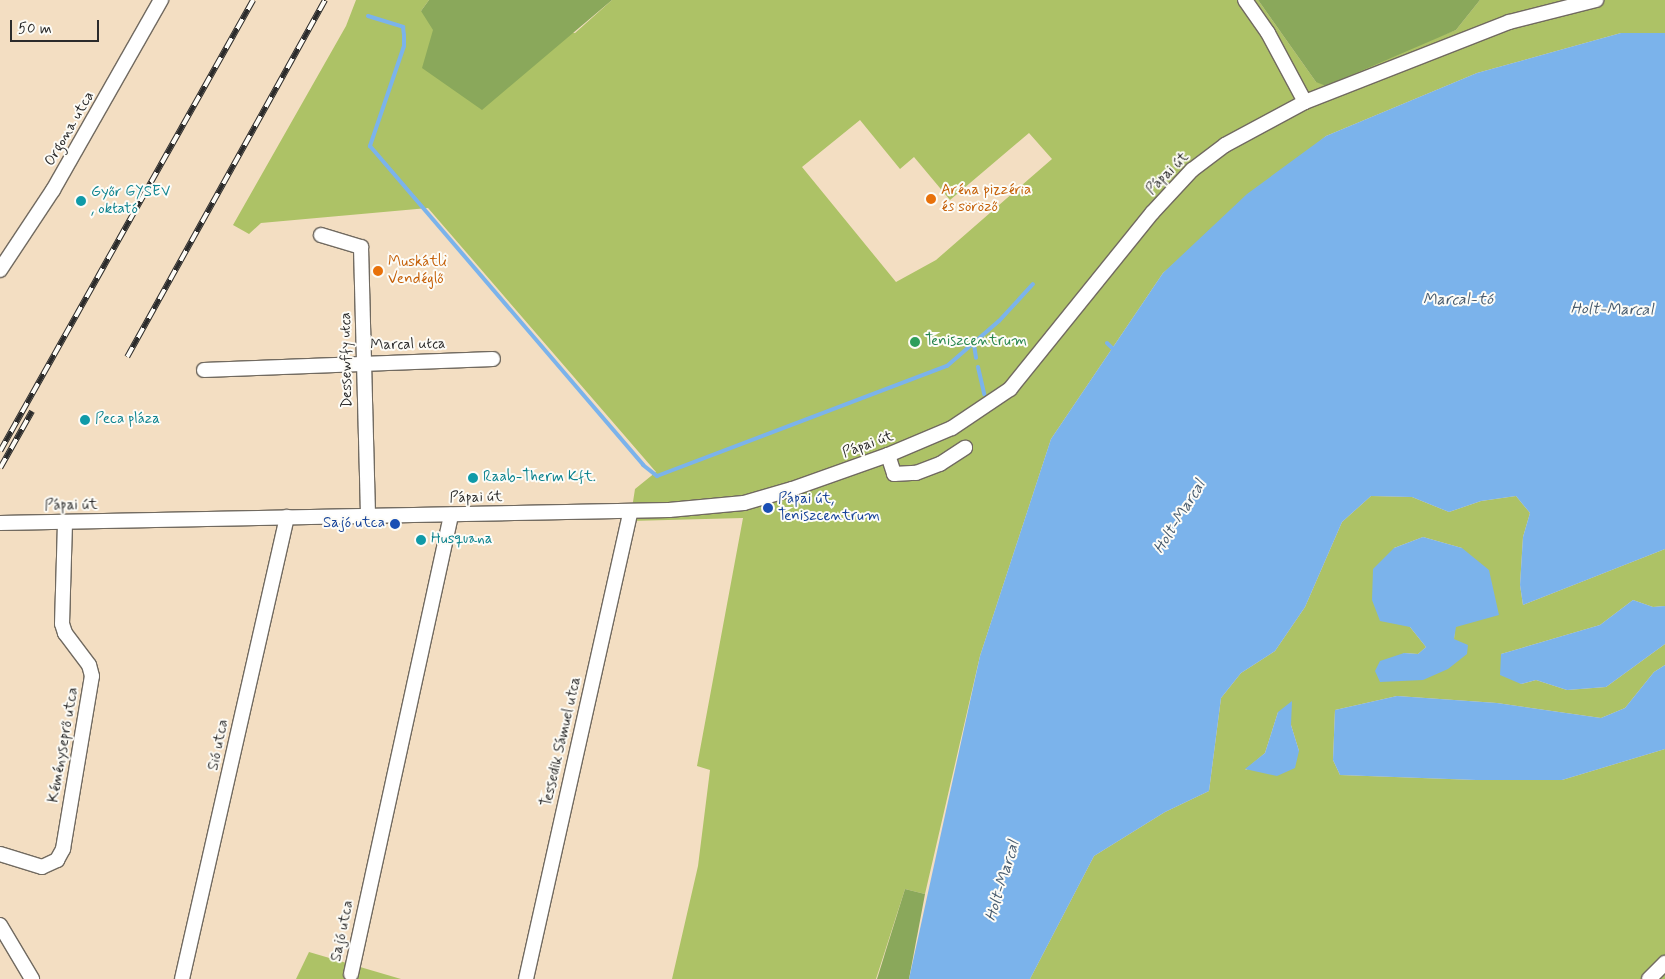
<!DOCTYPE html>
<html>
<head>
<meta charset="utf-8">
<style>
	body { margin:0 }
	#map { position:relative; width:1665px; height:979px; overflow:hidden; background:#f3dec2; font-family:Mynerve,sans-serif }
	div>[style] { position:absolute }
	.green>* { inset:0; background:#adc266 }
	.forest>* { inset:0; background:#8aa85b }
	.water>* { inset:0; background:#7bb3eb }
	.stream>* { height:4px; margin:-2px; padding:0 2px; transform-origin:2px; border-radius:2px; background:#7bb3eb }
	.roads { filter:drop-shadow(1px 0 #716a60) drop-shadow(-1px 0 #716a60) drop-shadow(0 1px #716a60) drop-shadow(0 -1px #716a60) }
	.minor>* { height:14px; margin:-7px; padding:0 7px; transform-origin:7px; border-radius:7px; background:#fff }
	.rail>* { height:5.5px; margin-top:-2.75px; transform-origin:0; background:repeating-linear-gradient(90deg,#fdfcf7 0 11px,#2b2b2b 0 22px); box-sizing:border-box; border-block:1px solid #2b2b2b }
	.dots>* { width:14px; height:14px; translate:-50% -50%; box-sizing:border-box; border:2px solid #fdfcf7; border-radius:50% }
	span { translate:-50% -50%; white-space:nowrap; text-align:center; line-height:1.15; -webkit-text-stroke:4px #fdfcf7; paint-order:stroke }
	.street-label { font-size:15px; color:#2b2b2b }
	.food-label { font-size:15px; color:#c56008 }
	.left { translate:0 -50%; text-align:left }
	.culture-label { font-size:15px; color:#0d838f }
	.leisure-label { font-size:15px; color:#27864d }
	.transit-label { font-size:15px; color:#164399 }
	.right { translate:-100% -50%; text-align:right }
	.water-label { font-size:16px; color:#475b6e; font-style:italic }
	.scale { position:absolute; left:10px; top:20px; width:89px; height:22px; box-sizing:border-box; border:2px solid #2b2b2b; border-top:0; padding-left:6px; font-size:15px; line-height:18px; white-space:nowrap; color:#2b2b2b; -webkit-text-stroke:4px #fdfcf7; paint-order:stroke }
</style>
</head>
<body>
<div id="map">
	<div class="green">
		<div style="clip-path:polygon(evenodd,356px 0,429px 0,421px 11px,575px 33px,612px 0,1258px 0,1316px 82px,1456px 30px,1480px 0,1665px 0,1665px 33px,1621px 33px,1477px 73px,1326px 136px,1163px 273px,1051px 439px,980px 656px,925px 894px,905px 889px,876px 979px,672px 979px,698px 866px,710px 770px,697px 766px,743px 518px,630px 521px,635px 489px,656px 472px,428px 208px,261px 223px,249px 234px,233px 225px,346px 26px,356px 0,860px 120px,900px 169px,914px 157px,950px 200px,1029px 133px,1052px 159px,936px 260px,896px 282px,802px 167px,860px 120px)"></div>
		<div style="clip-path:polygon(evenodd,1371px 496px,1412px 497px,1449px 512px,1481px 501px,1516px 496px,1530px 513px,1523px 537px,1520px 585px,1523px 605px,1665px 549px,1665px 606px,1653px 607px,1633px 600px,1600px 625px,1501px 654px,1521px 684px,1536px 680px,1567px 690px,1606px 687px,1665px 644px,1665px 665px,1654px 672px,1625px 708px,1601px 718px,1497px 703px,1397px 696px,1335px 710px,1333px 760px,1340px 775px,1476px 780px,1562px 780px,1665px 749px,1665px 979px,1030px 979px,1094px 856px,1165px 812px,1209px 791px,1221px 698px,1241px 673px,1275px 651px,1305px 607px,1342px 522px,1371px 496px,1423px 537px,1462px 548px,1454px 639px,1380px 682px,1404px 653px,1418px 654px,1426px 647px,1410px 627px,1394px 548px,1423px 537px,1371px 496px,1278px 712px,1291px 725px,1299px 751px,1245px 770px,1265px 753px,1278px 712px)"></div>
		<div style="clip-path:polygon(309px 952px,401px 979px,296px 979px)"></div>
	</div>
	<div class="forest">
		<div style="clip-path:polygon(429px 0,612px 0,482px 110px,422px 68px,433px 30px,421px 11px)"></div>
		<div style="clip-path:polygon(1258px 0,1480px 0,1456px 30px,1326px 86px,1316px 82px)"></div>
		<div style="clip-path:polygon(905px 889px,925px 894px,909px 979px,877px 979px)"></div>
	</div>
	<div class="water">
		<div style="clip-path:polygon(1621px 33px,1665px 33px,1665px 549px,1523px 605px,1520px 585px,1523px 537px,1530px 513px,1516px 496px,1481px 501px,1449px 512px,1412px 497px,1371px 496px,1342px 522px,1305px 607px,1275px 651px,1241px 673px,1221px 698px,1209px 791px,1165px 812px,1094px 856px,1030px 979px,909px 979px,980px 656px,1051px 439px,1163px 273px,1247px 194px,1326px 136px,1477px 73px)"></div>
		<div style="clip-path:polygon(1423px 537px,1462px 548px,1489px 570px,1499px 615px,1456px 627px,1454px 639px,1468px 645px,1467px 654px,1448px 669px,1423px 680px,1380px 682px,1375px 671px,1380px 661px,1404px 653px,1418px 654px,1426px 647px,1410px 627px,1380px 621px,1372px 600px,1373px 569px,1394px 548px)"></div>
		<div style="clip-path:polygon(1633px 600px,1653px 607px,1665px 606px,1665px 644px,1606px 687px,1567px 690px,1536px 680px,1521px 684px,1500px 675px,1501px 654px,1600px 625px)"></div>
		<div style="clip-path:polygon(1665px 665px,1665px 749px,1562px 780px,1476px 780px,1340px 775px,1333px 760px,1335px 710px,1397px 696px,1497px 703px,1601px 718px,1625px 708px,1654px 672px)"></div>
		<div style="clip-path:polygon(1292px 701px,1291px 725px,1299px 751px,1295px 768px,1277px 776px,1245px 769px,1265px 753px,1278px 712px)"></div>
	</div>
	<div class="stream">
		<div style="left:368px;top:16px;width:37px;rotate:17deg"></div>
		<div style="left:403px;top:27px;width:8px;rotate:83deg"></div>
		<div style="left:404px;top:35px;width:11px;rotate:90deg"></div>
		<div style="left:404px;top:46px;width:106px;rotate:108.8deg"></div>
		<div style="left:370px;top:146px;width:420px;rotate:49.4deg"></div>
		<div style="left:643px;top:465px;width:18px;rotate:38deg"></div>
		<div style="left:657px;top:476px;width:310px;rotate:-20.8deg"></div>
		<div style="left:947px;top:366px;width:69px;rotate:-40.9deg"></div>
		<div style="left:999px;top:321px;width:50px;rotate:-47.4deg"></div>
		<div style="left:1107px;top:343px;width:7px;rotate:45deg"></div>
		<div style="left:974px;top:345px;width:13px;rotate:81deg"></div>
		<div style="left:978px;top:367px;width:28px;rotate:77deg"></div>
	</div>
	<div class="roads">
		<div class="minor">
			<div style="left:1245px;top:0;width:40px;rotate:55.1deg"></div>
			<div style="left:1268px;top:33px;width:78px;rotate:61.8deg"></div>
			<div style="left:321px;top:235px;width:42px;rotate:16.7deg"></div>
			<div style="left:361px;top:247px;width:268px;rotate:88.5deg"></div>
			<div style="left:0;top:270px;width:96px;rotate:-56.5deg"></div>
			<div style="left:53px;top:190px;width:219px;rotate:-60.4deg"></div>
			<div style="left:204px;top:370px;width:289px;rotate:-2.2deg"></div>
			<div style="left:888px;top:455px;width:20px;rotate:72deg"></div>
			<div style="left:894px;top:474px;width:22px;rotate:-3deg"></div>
			<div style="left:916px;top:473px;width:26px;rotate:-21deg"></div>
			<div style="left:940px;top:464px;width:30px;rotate:-33deg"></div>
			<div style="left:0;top:523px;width:669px;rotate:-1.11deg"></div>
			<div style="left:669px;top:510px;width:75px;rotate:-5.3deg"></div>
			<div style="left:744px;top:503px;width:50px;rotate:-16.3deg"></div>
			<div style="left:792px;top:489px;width:102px;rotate:-19.5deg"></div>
			<div style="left:888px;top:455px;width:69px;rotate:-22.9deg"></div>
			<div style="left:952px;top:428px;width:70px;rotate:-33.9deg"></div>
			<div style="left:1010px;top:389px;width:226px;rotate:-51.1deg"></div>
			<div style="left:1152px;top:213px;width:59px;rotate:-47.1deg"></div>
			<div style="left:1192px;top:170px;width:41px;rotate:-37.1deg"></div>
			<div style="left:1225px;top:145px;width:91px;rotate:-28.3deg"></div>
			<div style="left:1305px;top:102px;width:219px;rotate:-21.4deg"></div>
			<div style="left:1509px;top:22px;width:90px;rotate:-14.2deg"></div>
			<div style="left:0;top:854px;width:44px;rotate:17.2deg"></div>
			<div style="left:42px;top:867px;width:17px;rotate:-25deg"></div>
			<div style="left:57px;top:860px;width:13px;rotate:-61deg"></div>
			<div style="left:63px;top:849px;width:175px;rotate:-80.5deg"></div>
			<div style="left:92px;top:676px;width:11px;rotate:-105deg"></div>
			<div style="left:89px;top:665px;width:40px;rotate:-127deg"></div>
			<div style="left:65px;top:633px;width:9px;rotate:-108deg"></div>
			<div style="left:62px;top:624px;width:102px;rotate:-88.3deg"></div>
			<div style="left:0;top:925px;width:63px;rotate:59.3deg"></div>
			<div style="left:351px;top:974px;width:470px;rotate:-77.7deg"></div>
			<div style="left:182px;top:979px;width:474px;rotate:-77.2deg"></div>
			<div style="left:526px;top:979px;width:478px;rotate:-77.4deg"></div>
			<div style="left:1649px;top:979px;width:23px;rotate:-45deg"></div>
		</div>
	</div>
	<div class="rail">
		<div style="left:127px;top:357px;width:408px;rotate:-61deg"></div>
		<div style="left:0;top:451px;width:517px;rotate:-60.71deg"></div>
		<div style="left:0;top:468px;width:65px;rotate:-60.7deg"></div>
	</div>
	<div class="dots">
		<div style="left:931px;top:199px;background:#e8710a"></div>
		<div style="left:81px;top:201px;background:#0f9aa8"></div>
		<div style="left:378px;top:271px;background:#e8710a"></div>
		<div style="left:915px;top:342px;background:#2e9e5b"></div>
		<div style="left:85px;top:420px;background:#0f9aa8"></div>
		<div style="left:473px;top:478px;background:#0f9aa8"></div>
		<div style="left:768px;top:508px;background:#1a4fb4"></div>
		<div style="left:395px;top:524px;background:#1a4fb4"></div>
		<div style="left:421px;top:540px;background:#0f9aa8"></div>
	</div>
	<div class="street-label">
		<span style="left:70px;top:129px;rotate:-60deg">Orgona utca</span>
		<span style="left:1168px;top:174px;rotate:-45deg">Pápai út</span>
		<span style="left:408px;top:345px;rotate:-1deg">Marcal utca</span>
		<span style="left:347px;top:360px;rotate:-91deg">Dessewffy utca</span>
		<span style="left:868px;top:445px;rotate:-20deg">Pápai út</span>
		<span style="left:476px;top:498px;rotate:-1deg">Pápai út</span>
		<span style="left:71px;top:506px;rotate:-1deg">Pápai út</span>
		<span style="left:562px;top:742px;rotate:-77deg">Tessedik Sámuel utca</span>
		<span style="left:64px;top:745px;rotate:-80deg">Kéményseprő utca</span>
		<span style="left:219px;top:745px;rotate:-78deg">Sió utca</span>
		<span style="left:343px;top:931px;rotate:-78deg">Sajó utca</span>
	</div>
	<div class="food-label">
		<span class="left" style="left:941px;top:199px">Aréna pizzéria<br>és söröző</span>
		<span class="left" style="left:388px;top:271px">Muskátli<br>Vendéglő</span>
	</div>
	<div class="culture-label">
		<span class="left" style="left:91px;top:201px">Győr GYSEV<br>, oktató</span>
		<span class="left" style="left:95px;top:420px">Peca pláza</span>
		<span class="left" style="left:483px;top:478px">Raab-Therm Kft.</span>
		<span class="left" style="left:431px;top:540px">Husquana</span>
	</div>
	<div class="leisure-label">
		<span class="left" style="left:925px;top:342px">Teniszcentrum</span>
	</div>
	<div class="transit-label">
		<span class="left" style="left:778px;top:508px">Pápai út,<br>Teniszcentrum</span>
		<span class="right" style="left:385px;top:524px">Sajó utca</span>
	</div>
	<div class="water-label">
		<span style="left:1458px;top:300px">Marcal-tó</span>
		<span style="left:1612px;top:310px;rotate:1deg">Holt-Marcal</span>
		<span style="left:1180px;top:517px;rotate:-58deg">Holt-Marcal</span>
		<span style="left:1003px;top:881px;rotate:-73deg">Holt-Marcal</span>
	</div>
	<div class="scale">50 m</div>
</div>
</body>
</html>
